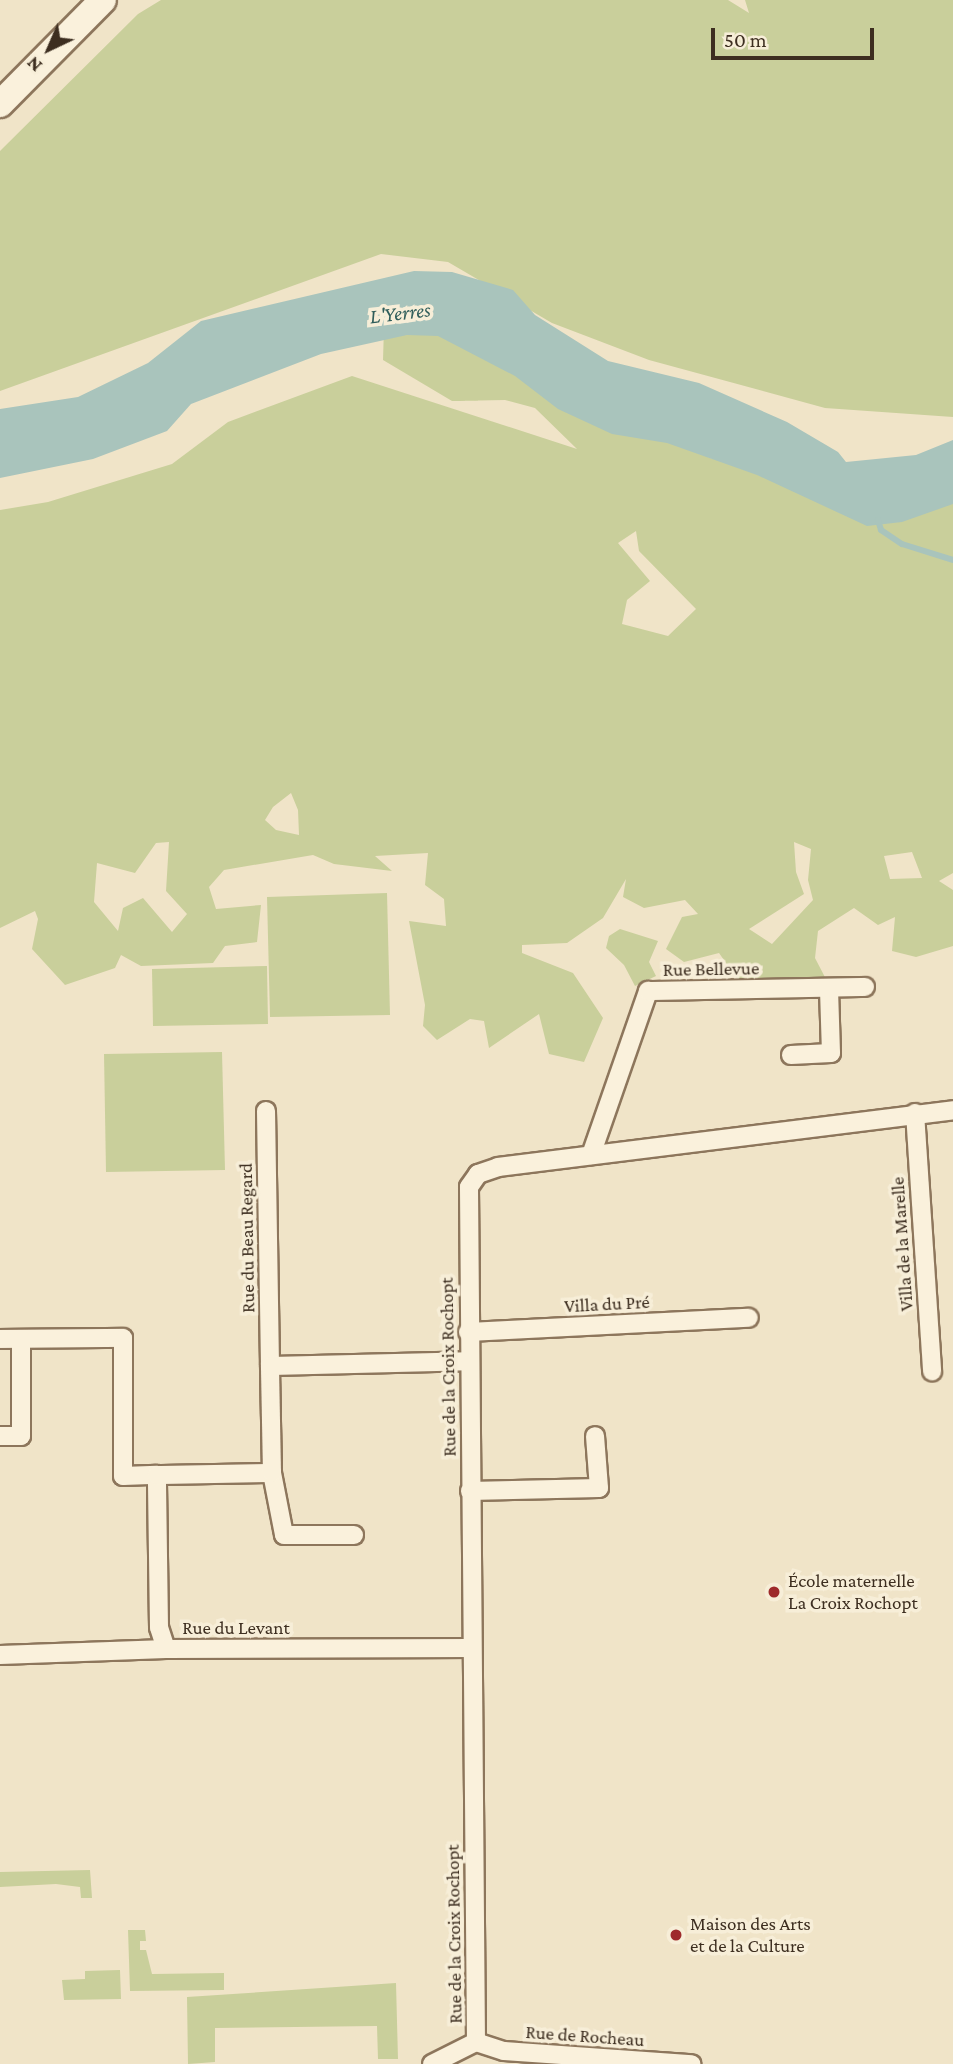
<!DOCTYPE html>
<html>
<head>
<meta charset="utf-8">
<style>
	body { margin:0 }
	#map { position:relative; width:953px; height:2064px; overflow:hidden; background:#f0e4c8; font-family:"Crimson Pro",serif }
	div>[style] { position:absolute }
	.green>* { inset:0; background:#c9cf9b }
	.water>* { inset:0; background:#a9c4bc }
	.stream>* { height:6px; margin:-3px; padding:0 3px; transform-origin:3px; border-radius:3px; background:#a9c4bc }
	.roads { filter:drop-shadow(2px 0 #8d765c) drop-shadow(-2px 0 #8d765c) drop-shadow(0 2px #8d765c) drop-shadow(0 -2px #8d765c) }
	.street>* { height:18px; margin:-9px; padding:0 9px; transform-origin:9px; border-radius:9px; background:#faf1dc }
	.secondary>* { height:26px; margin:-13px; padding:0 13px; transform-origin:13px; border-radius:13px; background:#faf1dc }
	.dots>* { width:19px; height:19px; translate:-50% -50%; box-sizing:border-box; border:4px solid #f7eed8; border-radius:50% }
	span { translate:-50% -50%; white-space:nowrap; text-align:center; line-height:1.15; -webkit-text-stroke:7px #f7eed8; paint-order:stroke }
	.street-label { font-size:19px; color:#3d2e20 }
	.poi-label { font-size:19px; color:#3d2e20 }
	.left { translate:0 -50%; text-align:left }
	.water-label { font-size:21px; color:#2f5d5a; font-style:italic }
	.north { position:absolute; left:14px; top:14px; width:70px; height:70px; -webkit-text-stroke:5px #f7eed8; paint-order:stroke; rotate:224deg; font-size:19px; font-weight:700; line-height:28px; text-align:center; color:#3d2e20 }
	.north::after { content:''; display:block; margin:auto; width:24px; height:32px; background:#3d2e20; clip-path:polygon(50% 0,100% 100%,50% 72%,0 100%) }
	.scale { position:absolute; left:711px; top:28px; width:163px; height:32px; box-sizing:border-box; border:4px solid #3d2e20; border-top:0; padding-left:9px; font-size:21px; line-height:24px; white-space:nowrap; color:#3d2e20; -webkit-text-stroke:5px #f7eed8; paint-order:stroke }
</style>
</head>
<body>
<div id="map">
	<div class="green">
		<div style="clip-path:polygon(161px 0,728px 0,749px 13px,745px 0,953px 0,953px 417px,825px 408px,649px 360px,552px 323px,448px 262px,381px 254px,0 391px,0 151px,138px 14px)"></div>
		<div style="clip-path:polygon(evenodd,384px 327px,436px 328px,643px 418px,710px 458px,794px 474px,953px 481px,953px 873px,939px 881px,953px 890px,953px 946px,916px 957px,892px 951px,895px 917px,878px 925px,854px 908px,818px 931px,815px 958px,828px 983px,751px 999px,719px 953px,684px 962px,666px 949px,682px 917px,698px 914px,685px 900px,644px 908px,623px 897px,626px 879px,603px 918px,567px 943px,522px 945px,522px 953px,573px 973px,603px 1018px,584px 1062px,549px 1054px,539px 1014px,489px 1048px,484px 1021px,470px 1019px,437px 1040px,423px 1026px,425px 1005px,409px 921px,446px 926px,444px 899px,425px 885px,428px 853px,375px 856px,392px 871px,334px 864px,313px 855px,224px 870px,209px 887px,216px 909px,261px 905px,257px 942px,225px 946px,213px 963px,141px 966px,121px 955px,115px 968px,65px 985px,32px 949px,38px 919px,35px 911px,0 928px,0 510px,48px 502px,172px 464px,228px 422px,352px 376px,577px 449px,535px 408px,505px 400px,452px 401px,383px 360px,384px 327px,636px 531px,639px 551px,696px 609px,668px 636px,622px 624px,627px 600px,650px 581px,618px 543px,636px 531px,384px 327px,291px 793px,298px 810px,299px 835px,276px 830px,265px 820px,273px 807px,291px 793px,384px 327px,169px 842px,166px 891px,187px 914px,172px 932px,143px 898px,123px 908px,118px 931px,94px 902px,97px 863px,135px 873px,156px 843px,169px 842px,384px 327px,794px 842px,811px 849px,808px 880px,813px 900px,772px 944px,749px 929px,804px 894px,796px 872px,794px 842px,384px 327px,912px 852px,922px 878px,890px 879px,884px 856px,912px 852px)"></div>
		<div style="clip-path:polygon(387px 893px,390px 1015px,270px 1017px,267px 897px)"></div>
		<div style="clip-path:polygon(620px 929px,658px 941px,649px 962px,656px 976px,635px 986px,624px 965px,606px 948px,609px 936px)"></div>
		<div style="clip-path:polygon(267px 966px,268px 1024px,153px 1026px,152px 969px)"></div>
		<div style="clip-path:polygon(222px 1052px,225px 1170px,106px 1172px,104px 1054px)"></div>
		<div style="clip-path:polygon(90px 1870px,92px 1898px,81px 1898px,80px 1887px,56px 1884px,0 1887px,0 1872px)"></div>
		<div style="clip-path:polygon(128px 1930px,145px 1930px,146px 1941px,140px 1941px,140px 1950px,146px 1950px,152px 1974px,224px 1973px,224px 1990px,130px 1991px)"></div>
		<div style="clip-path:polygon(120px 1970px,121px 1999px,64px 2000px,62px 1980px,85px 1979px,85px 1971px)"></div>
		<div style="clip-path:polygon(396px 1983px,398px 2059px,378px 2059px,377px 2026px,215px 2028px,215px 2062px,188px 2064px,187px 1997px)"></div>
	</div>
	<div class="water">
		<div style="clip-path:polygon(414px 271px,452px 272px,513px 290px,535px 315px,608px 361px,699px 383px,787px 422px,838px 452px,846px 462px,916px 455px,953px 440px,953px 504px,902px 522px,867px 526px,757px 475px,667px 443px,612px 434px,558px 409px,515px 376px,438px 336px,407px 335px,321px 354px,191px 404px,167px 431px,93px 459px,0 478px,0 409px,78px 397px,148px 363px,201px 321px)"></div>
	</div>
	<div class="stream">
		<div style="left:878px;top:520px;width:10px;rotate:73deg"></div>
		<div style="left:881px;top:530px;width:25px;rotate:34deg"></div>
		<div style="left:902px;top:544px;width:53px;rotate:17.4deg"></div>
	</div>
	<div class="roads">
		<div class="street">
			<div style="left:791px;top:1055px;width:40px;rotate:-2.9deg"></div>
			<div style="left:831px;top:1053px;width:65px;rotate:-91.8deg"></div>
			<div style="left:266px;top:1111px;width:255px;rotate:89.1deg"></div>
			<div style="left:915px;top:1113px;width:259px;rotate:86.2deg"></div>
			<div style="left:591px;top:1155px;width:174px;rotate:-70.8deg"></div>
			<div style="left:648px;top:991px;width:217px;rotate:-1.1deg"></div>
			<div style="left:468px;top:1332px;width:281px;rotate:-2.9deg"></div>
			<div style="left:0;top:1339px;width:123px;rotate:-0.5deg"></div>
			<div style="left:123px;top:1338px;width:138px;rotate:90deg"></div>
			<div style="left:123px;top:1476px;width:34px;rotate:-2deg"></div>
			<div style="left:0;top:1436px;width:21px"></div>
			<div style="left:21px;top:1436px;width:97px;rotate:-90deg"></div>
			<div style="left:272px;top:1473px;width:63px;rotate:79deg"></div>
			<div style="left:284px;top:1535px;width:70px"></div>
			<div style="left:470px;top:1491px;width:129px;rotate:-1.3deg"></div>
			<div style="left:599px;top:1488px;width:52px;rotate:-94.4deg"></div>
			<div style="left:166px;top:1649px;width:23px;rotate:-108deg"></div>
			<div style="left:159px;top:1627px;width:152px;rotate:-90.8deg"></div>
			<div style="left:157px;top:1475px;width:115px;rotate:-1deg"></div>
			<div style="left:272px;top:1473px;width:107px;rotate:-91.1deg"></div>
			<div style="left:270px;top:1366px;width:199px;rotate:-1.4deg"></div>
			<div style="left:0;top:1655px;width:166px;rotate:-2.1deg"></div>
			<div style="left:166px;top:1649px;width:306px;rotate:-0.2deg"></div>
			<div style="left:476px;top:2042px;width:855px;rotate:-90.47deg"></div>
			<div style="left:469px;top:1187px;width:16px;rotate:-55deg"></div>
			<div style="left:478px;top:1174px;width:21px;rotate:-19deg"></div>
			<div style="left:498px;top:1167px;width:459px;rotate:-7.1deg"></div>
			<div style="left:476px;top:2042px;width:29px;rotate:18deg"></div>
			<div style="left:504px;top:2051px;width:188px;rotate:4deg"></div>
			<div style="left:432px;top:2064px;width:49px;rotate:-26.6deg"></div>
		</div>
		<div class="secondary">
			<div style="left:0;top:104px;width:146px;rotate:-45.3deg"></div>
		</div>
	</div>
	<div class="dots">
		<div style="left:774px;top:1592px;background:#9e2a2b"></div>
		<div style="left:676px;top:1935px;background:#9e2a2b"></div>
	</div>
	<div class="street-label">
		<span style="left:711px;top:969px;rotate:-1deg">Rue Bellevue</span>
		<span style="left:247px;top:1238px;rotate:-91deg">Rue du Beau Regard</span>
		<span style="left:902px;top:1244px;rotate:-94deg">Villa de la Marelle</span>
		<span style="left:607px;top:1304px;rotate:-3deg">Villa du Pré</span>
		<span style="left:448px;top:1367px;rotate:-91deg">Rue de la Croix Rochopt</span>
		<span style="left:236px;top:1628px">Rue du Levant</span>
		<span style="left:454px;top:1934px;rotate:-91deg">Rue de la Croix Rochopt</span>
		<span style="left:585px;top:2036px;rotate:4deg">Rue de Rocheau</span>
	</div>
	<div class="poi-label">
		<span class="left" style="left:788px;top:1592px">École maternelle<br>La Croix Rochopt</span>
		<span class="left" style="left:690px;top:1935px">Maison des Arts<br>et de la Culture</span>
	</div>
	<div class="water-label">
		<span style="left:400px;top:313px;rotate:-7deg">L'Yerres</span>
	</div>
	<div class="north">N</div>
	<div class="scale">50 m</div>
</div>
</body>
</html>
